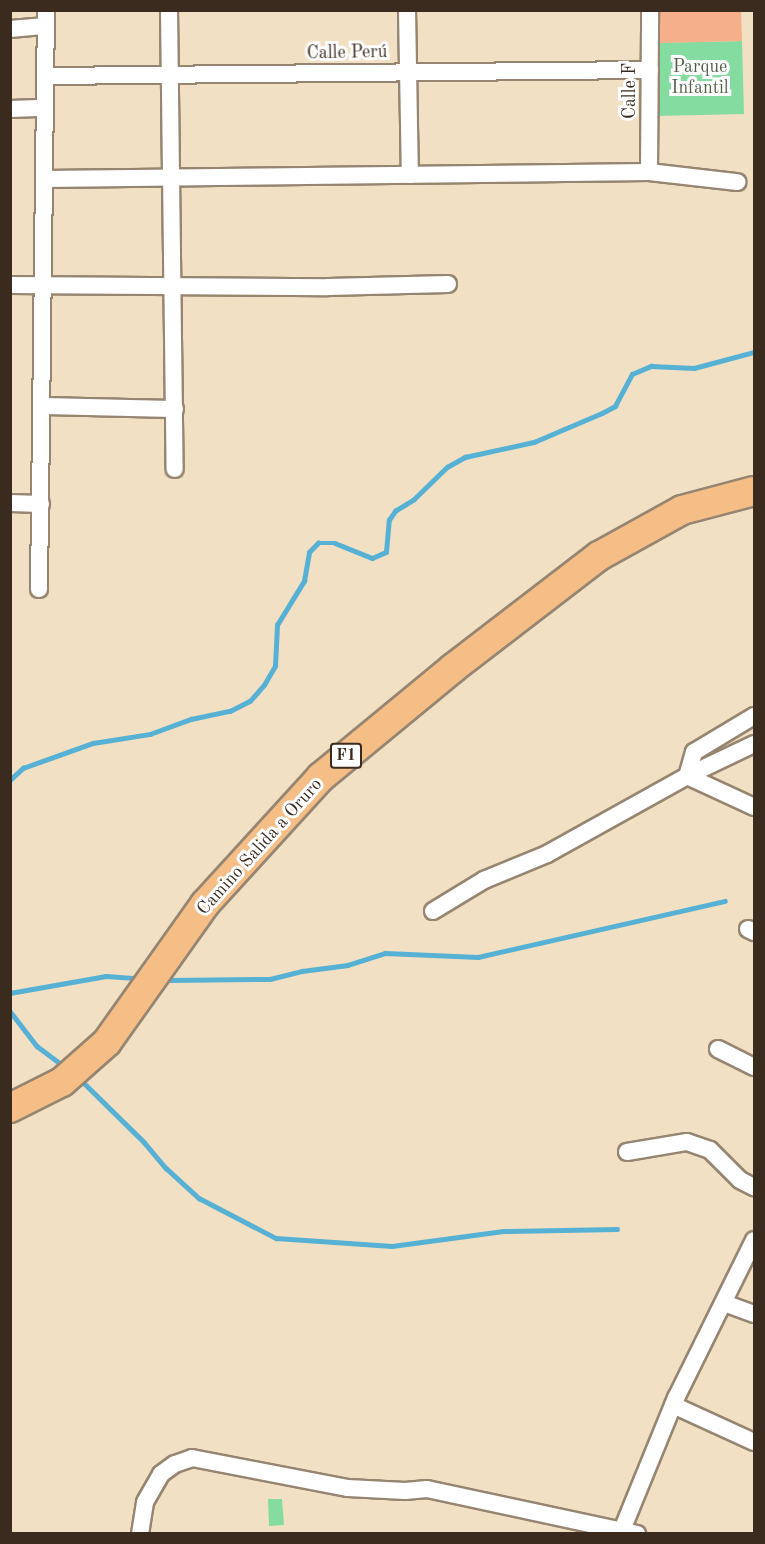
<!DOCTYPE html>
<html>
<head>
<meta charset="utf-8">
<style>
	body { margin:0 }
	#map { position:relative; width:765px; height:1544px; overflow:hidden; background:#f2e0c4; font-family:"Old Standard TT",serif }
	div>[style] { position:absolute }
	.green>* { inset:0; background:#84dca0 }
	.stream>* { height:4.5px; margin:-2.25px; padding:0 2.25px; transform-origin:2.25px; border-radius:2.25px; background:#56b1d4 }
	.building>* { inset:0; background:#f5af8b }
	.roads { filter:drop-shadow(2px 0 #968571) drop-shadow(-2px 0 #968571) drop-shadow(0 2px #968571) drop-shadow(0 -2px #968571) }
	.minor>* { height:16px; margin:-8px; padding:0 8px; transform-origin:8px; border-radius:8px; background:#fff }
	.trunk>* { height:28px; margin:-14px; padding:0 14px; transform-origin:14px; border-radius:14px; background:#f6be87 }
	span { translate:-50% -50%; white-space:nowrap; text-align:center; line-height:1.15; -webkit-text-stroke:6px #fff; paint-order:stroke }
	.shield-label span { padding:2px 4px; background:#fff; border:2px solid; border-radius:4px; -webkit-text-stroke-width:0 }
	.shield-label { font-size:16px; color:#3b2a1e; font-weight:700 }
	.street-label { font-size:18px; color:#3b2a1e }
	.park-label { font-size:18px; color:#515f45 }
	.frame { position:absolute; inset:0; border:12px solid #3b2a1e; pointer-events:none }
</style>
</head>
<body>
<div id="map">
	<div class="green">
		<div style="clip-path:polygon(742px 41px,744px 114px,657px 116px,656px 43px)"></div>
		<div style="clip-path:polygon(268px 1499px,282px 1499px,284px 1525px,269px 1526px)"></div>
	</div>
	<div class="stream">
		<div style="left:10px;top:780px;width:18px;rotate:-43deg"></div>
		<div style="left:23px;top:768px;width:74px;rotate:-19.7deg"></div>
		<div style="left:93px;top:743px;width:58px;rotate:-9deg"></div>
		<div style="left:150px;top:734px;width:44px;rotate:-20.1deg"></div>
		<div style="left:191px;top:719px;width:40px;rotate:-12deg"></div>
		<div style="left:230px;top:711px;width:22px;rotate:-27deg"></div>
		<div style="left:250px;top:701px;width:21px;rotate:-49deg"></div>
		<div style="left:264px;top:685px;width:22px;rotate:-60deg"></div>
		<div style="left:275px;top:666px;width:41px;rotate:-87.2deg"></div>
		<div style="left:277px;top:625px;width:52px;rotate:-58.5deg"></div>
		<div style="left:304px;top:581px;width:29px;rotate:-80deg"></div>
		<div style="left:309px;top:552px;width:13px;rotate:-45deg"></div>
		<div style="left:318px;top:543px;width:17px"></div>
		<div style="left:335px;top:543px;width:40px;rotate:22deg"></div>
		<div style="left:372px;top:558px;width:15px;rotate:-23deg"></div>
		<div style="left:386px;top:552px;width:32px;rotate:-85deg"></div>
		<div style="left:389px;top:520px;width:11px;rotate:-56deg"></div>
		<div style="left:395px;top:511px;width:22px;rotate:-32deg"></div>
		<div style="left:414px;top:499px;width:46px;rotate:-44.1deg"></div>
		<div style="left:447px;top:467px;width:21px;rotate:-29deg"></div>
		<div style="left:465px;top:457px;width:71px;rotate:-12.3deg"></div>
		<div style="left:534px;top:442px;width:74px;rotate:-23.1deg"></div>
		<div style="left:602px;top:413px;width:15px;rotate:-28deg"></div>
		<div style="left:615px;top:406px;width:36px;rotate:-62deg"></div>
		<div style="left:632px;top:374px;width:21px;rotate:-23deg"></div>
		<div style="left:651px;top:366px;width:43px;rotate:2.7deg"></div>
		<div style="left:694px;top:368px;width:62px;rotate:-14.9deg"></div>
		<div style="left:168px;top:980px;width:102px;rotate:-0.6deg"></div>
		<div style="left:270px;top:979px;width:33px;rotate:-14deg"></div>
		<div style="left:302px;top:971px;width:46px;rotate:-7.4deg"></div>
		<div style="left:348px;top:965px;width:39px;rotate:-18deg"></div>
		<div style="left:385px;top:953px;width:93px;rotate:2.5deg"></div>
		<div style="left:478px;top:957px;width:253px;rotate:-12.8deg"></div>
		<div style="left:10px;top:993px;width:97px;rotate:-10deg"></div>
		<div style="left:106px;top:976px;width:30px;rotate:4deg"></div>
		<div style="left:10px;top:1011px;width:44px;rotate:52.4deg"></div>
		<div style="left:37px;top:1046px;width:30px;rotate:37deg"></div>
		<div style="left:80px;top:1079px;width:90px;rotate:44.5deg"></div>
		<div style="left:144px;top:1142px;width:34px;rotate:50deg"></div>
		<div style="left:166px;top:1168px;width:45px;rotate:42.3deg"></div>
		<div style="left:199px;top:1198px;width:87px;rotate:27.5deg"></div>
		<div style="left:276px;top:1238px;width:116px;rotate:3.9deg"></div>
		<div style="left:392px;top:1246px;width:112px;rotate:-7.7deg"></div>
		<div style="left:503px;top:1231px;width:114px;rotate:-1deg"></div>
	</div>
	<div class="building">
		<div style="clip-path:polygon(660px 10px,741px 10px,742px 41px,660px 43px)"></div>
	</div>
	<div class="roads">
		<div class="minor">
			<div style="left:169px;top:10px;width:459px;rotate:89.3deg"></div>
			<div style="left:407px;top:10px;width:165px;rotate:89deg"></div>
			<div style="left:10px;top:29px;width:36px;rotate:-5deg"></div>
			<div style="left:45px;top:76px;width:605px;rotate:-0.57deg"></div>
			<div style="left:10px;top:109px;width:35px;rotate:-2deg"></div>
			<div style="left:649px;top:172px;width:162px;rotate:-89.6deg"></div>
			<div style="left:44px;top:179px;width:605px;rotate:-0.66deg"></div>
			<div style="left:649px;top:172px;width:89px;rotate:6.5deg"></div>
			<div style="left:10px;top:285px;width:318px;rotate:0.4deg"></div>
			<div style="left:328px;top:287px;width:120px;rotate:-1.4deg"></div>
			<div style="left:42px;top:406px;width:133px;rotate:1.3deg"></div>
			<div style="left:10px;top:503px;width:31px;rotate:2deg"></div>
			<div style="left:39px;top:589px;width:579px;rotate:-89.31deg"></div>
			<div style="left:754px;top:716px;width:70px;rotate:149deg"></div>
			<div style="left:694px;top:752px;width:25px;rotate:106deg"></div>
			<div style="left:687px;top:776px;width:74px;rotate:24.8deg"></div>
			<div style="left:433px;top:911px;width:60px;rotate:-31.3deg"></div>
			<div style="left:484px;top:880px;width:68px;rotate:-22.4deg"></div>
			<div style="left:547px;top:854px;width:160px;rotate:-29.1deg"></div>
			<div style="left:687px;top:776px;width:74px;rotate:-25.5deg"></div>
			<div style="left:748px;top:929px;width:7px;rotate:27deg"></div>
			<div style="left:718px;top:1049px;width:40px;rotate:26.6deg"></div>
			<div style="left:627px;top:1152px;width:61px;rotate:-9.5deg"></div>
			<div style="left:687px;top:1142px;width:24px;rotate:19deg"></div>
			<div style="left:710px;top:1150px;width:42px;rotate:45deg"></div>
			<div style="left:740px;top:1180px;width:16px;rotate:27deg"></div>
			<div style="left:724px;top:1303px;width:32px;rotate:20deg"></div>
			<div style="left:673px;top:1405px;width:89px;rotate:24.6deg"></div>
			<div style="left:622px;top:1530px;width:143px;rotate:-67.8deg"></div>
			<div style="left:676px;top:1398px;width:176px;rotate:-63.7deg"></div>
			<div style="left:140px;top:1534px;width:32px;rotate:-81deg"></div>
			<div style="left:145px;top:1502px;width:32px;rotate:-60deg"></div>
			<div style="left:161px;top:1474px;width:17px;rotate:-36deg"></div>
			<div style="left:175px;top:1464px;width:18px;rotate:-19deg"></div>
			<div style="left:192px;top:1458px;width:159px;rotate:10.9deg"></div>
			<div style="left:348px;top:1488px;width:57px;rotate:3deg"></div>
			<div style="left:405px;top:1491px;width:22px;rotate:-5deg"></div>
			<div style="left:427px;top:1489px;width:215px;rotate:12.1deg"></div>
		</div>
		<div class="trunk">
			<div style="left:10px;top:1108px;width:58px;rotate:-26.6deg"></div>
			<div style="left:62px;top:1082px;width:60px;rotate:-41.6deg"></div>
			<div style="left:107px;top:1042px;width:169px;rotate:-54.6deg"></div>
			<div style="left:205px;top:904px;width:172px;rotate:-47.6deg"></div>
			<div style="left:321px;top:777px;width:171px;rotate:-39.5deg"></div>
			<div style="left:453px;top:668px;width:184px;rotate:-37.5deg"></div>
			<div style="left:599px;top:556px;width:95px;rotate:-29deg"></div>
			<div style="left:682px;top:510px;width:74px;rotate:-14.8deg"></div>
		</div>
	</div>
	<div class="shield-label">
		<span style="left:346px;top:756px">F1</span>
	</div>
	<div class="street-label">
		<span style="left:347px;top:53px;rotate:-1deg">Calle Perú</span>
		<span style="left:630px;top:91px;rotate:-90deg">Calle F</span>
		<span style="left:260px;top:847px;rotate:-48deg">Camino Salida a Oruro</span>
	</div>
	<div class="park-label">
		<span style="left:700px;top:78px">Parque<br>Infantil</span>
	</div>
	<div class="frame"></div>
</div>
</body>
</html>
